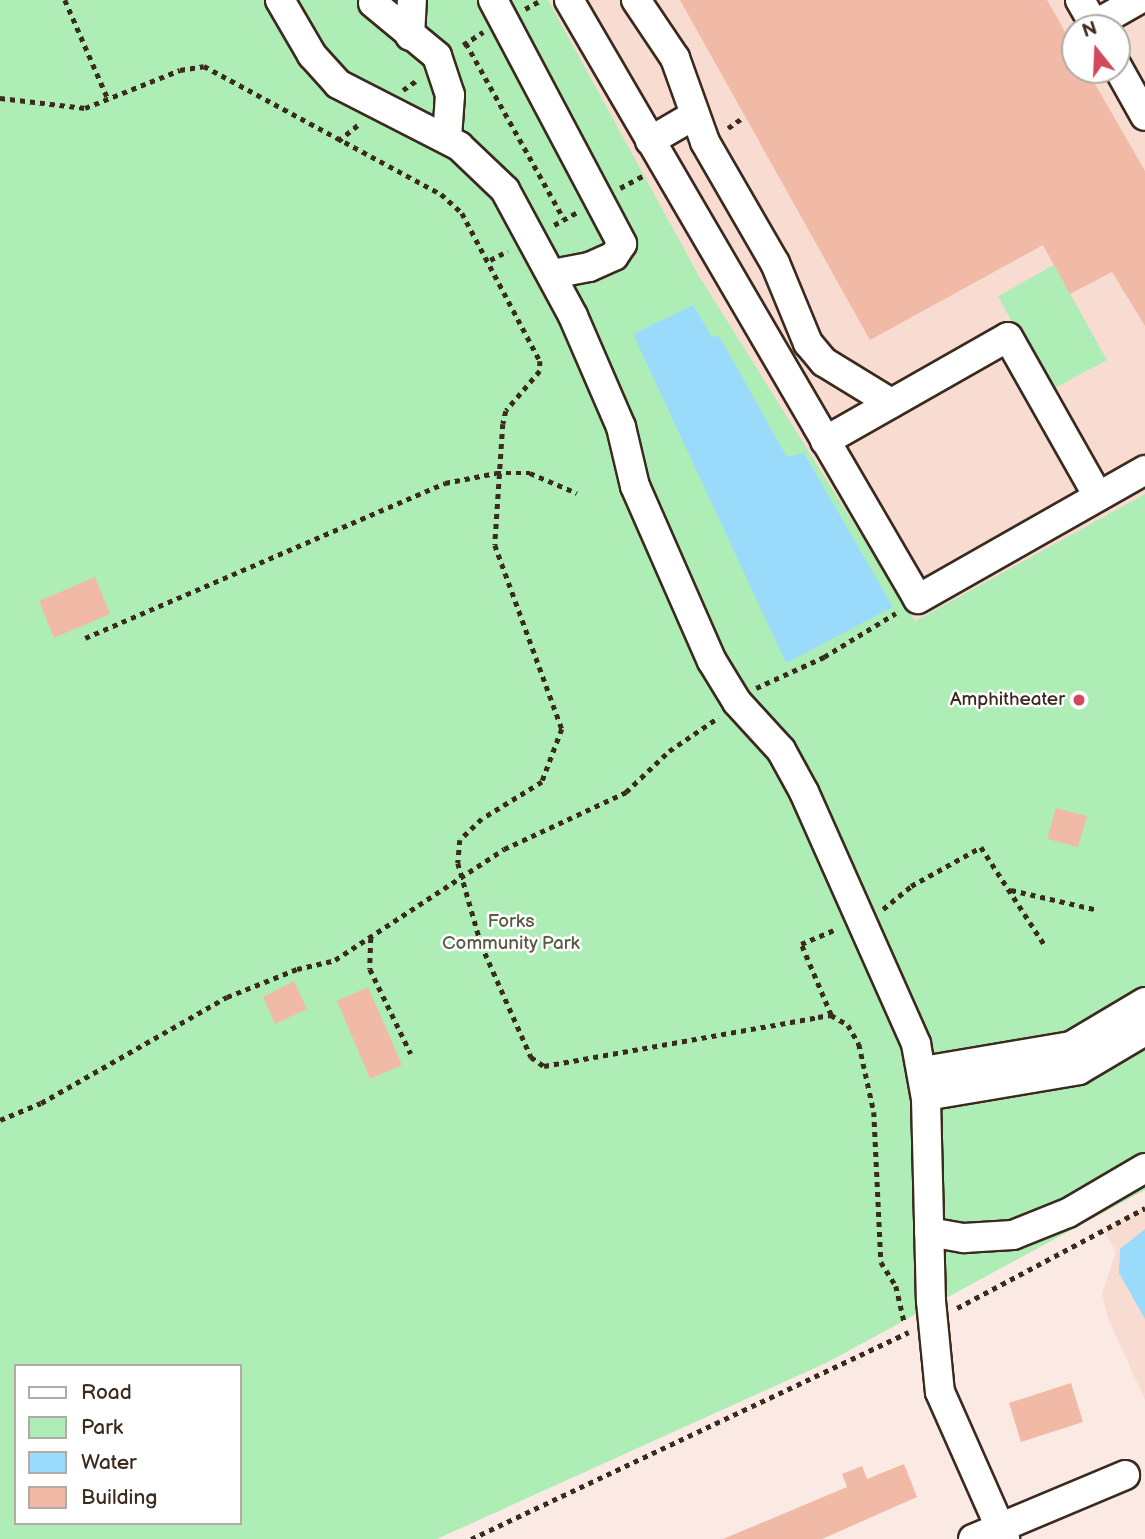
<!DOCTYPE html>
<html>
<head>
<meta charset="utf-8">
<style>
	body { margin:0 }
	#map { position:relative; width:1145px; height:1539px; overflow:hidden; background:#fbeae4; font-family:"Balsamiq Sans",sans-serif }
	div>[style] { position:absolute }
	.built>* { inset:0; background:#f8dcd1 }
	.green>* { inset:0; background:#aeeeb6 }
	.water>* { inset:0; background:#9adbfc }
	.building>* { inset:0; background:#f1baa6 }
	.path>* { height:4.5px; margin-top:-2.25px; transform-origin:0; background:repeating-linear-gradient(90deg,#3b2a1e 0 5px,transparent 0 10px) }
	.roads { filter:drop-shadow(2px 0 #3b2a1e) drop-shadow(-2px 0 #3b2a1e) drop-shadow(0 2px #3b2a1e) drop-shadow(0 -2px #3b2a1e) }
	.minor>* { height:28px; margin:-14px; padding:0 14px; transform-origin:14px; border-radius:14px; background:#fff }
	.dots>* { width:19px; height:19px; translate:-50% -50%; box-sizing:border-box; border:4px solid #fff; border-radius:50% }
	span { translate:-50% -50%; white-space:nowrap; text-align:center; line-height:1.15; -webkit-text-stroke:5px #fff; paint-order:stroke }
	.poi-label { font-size:19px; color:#3b2a1e }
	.right { translate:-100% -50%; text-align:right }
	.park-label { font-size:19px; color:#585b44 }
	.legend { position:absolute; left:14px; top:1364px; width:228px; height:161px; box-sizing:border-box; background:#fff; border:2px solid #b1aaa5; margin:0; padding:9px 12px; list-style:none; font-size:21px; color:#3b2a1e }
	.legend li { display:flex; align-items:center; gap:14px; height:35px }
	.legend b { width:35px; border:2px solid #b1aaa5 }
	.north { position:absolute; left:1061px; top:14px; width:70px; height:70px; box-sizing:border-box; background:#fff; border:2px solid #b1aaa5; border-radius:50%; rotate:342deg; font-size:19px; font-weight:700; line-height:28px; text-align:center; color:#3b2a1e }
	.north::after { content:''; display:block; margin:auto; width:24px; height:32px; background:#d1495b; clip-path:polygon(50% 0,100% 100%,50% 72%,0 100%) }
</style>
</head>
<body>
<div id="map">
	<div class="built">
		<div style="clip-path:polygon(evenodd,460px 0,1145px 0,1145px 522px,913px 656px,460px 0,1075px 28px,1117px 28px,1117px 70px,1075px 70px,1075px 28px)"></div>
		<div style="clip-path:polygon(1145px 1207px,1145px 1400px,1108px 1318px,1102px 1293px,1116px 1252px,1104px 1230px)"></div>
	</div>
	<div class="green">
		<div style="clip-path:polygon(evenodd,0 0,548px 0,699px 276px,915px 621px,1145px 494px,1145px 1190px,828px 1362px,437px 1539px,0 1539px,0 0,16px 1366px,240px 1366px,240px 1523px,16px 1523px,16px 1366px)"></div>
		<div style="clip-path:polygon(1054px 265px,1107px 360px,1049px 391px,998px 296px)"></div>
	</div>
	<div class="water">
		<div style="clip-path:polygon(693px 305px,712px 337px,719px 336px,787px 457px,804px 453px,893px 607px,786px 663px,633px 334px)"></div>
		<div style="clip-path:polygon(1145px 1229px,1145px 1319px,1119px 1273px,1120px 1249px)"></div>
	</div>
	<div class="building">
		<div style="clip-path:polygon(680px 0,1047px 0,1075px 49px,1075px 70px,1087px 70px,1145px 171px,1145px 326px,1112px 272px,1070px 294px,1043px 245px,870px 340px)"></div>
		<div style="clip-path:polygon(95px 577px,110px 614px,54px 638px,39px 601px)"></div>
		<div style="clip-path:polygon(1056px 808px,1087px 816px,1078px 847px,1047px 839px)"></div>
		<div style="clip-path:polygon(294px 981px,307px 1009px,275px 1024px,263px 997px)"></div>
		<div style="clip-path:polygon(368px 987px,402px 1065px,370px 1079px,337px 1001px)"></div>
		<div style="clip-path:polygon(1071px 1383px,1083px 1422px,1021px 1442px,1009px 1403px)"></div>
		<div style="clip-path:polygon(904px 1464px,917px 1497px,822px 1539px,723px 1539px,847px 1487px,842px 1474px,862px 1466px,867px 1479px)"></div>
	</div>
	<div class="path">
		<div style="left:65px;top:0;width:110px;rotate:66.5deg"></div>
		<div style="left:525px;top:9px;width:18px;rotate:-29deg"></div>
		<div style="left:466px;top:43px;width:201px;rotate:60.9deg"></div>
		<div style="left:463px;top:45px;width:24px;rotate:-33deg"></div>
		<div style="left:403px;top:90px;width:19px;rotate:-35deg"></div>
		<div style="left:0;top:98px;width:86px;rotate:6.7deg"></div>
		<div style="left:85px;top:108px;width:102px;rotate:-21.8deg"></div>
		<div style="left:180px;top:70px;width:24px;rotate:-9deg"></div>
		<div style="left:204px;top:66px;width:269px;rotate:28.4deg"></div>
		<div style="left:441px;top:194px;width:28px;rotate:42deg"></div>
		<div style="left:462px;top:213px;width:167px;rotate:62.2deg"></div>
		<div style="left:540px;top:361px;width:10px;rotate:90deg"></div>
		<div style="left:540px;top:371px;width:52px;rotate:130.4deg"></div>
		<div style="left:506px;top:411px;width:13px;rotate:103deg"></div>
		<div style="left:503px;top:424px;width:121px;rotate:93.8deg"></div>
		<div style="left:495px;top:545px;width:196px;rotate:70deg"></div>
		<div style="left:562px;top:729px;width:57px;rotate:110.7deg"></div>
		<div style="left:542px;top:782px;width:70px;rotate:148.3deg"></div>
		<div style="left:482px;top:819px;width:30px;rotate:136deg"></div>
		<div style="left:460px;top:840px;width:23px;rotate:95deg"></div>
		<div style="left:458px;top:863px;width:84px;rotate:74.1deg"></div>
		<div style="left:481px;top:944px;width:124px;rotate:66.1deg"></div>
		<div style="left:531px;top:1057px;width:16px;rotate:35deg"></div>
		<div style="left:544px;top:1066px;width:278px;rotate:-10.1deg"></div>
		<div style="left:818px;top:1017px;width:13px;rotate:-9deg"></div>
		<div style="left:831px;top:1015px;width:20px;rotate:30deg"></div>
		<div style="left:848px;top:1025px;width:22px;rotate:60deg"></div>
		<div style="left:859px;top:1044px;width:70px;rotate:77.6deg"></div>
		<div style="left:874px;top:1112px;width:150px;rotate:87.3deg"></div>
		<div style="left:881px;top:1262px;width:28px;rotate:58deg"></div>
		<div style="left:896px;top:1286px;width:37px;rotate:77deg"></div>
		<div style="left:728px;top:128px;width:19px;rotate:-35deg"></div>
		<div style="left:338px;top:141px;width:27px;rotate:-39deg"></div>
		<div style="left:620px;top:188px;width:26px;rotate:-28deg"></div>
		<div style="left:554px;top:225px;width:26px;rotate:-29deg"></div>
		<div style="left:490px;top:260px;width:20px;rotate:-27deg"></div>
		<div style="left:85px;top:638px;width:392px;rotate:-23.3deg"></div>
		<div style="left:445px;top:483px;width:52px;rotate:-11.1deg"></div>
		<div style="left:496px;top:473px;width:34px"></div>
		<div style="left:530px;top:473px;width:51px;rotate:23.1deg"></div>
		<div style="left:756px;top:688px;width:75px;rotate:-24.5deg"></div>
		<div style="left:824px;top:657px;width:84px;rotate:-31.4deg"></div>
		<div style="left:1011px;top:890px;width:89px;rotate:12.9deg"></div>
		<div style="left:883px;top:909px;width:36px;rotate:-39deg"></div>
		<div style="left:911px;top:886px;width:80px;rotate:-29.1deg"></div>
		<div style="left:981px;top:847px;width:116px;rotate:57deg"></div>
		<div style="left:371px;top:938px;width:31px;rotate:92deg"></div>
		<div style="left:370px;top:969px;width:94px;rotate:64.2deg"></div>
		<div style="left:831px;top:1015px;width:77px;rotate:-112.9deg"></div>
		<div style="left:801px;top:944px;width:38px;rotate:-23deg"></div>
		<div style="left:0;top:1120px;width:44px;rotate:-22.5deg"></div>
		<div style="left:41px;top:1103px;width:214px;rotate:-29.7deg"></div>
		<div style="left:227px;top:997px;width:75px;rotate:-21.8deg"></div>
		<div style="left:297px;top:969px;width:39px;rotate:-13deg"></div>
		<div style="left:335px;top:960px;width:202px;rotate:-33.3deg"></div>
		<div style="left:504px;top:849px;width:135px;rotate:-25deg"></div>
		<div style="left:626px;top:792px;width:59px;rotate:-43.6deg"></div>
		<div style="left:669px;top:751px;width:60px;rotate:-34.2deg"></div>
		<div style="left:957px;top:1308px;width:213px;rotate:-28deg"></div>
		<div style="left:471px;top:1539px;width:484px;rotate:-25.3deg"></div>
	</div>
	<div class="roads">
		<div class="minor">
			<div style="left:280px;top:0;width:64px;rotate:59.8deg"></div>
			<div style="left:312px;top:55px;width:39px;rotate:48deg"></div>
			<div style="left:338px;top:84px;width:136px;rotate:27.1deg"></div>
			<div style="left:459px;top:146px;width:64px;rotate:43.7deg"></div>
			<div style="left:505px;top:190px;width:143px;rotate:61.6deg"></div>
			<div style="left:573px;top:316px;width:121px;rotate:66.6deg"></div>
			<div style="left:621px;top:427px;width:61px;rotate:76.7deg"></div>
			<div style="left:635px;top:486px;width:191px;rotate:66.3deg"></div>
			<div style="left:712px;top:661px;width:48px;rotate:58.6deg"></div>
			<div style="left:737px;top:702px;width:65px;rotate:47.5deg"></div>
			<div style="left:781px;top:750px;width:48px;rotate:61.3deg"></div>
			<div style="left:804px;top:792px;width:276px;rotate:66deg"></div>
			<div style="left:916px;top:1044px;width:56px;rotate:79.7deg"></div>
			<div style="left:926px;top:1099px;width:202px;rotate:88.6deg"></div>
			<div style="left:931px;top:1301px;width:91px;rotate:84.4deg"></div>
			<div style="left:940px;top:1392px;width:161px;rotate:66.1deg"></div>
			<div style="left:493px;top:0;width:276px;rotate:62.1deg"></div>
			<div style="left:622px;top:244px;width:14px;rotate:124deg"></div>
			<div style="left:614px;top:256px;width:27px;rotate:156deg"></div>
			<div style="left:589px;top:267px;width:37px;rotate:169deg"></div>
			<div style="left:569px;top:0;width:693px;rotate:59.77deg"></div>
			<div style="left:918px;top:599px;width:261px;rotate:-29.6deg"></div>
			<div style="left:636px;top:0;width:70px;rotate:56.1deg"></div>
			<div style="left:675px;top:58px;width:89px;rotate:70.3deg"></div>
			<div style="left:705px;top:142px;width:140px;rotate:60deg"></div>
			<div style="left:775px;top:263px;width:87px;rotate:67.6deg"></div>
			<div style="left:808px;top:343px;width:25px;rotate:50deg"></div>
			<div style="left:824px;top:362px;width:79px;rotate:31.5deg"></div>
			<div style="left:1080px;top:0;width:32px;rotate:60deg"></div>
			<div style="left:373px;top:3px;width:83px;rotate:39.6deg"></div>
			<div style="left:437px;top:56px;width:41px;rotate:71.6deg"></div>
			<div style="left:450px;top:95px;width:43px;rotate:94deg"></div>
			<div style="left:1094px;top:25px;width:51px;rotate:-29.6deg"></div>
			<div style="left:410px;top:36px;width:36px;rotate:-87deg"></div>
			<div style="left:1117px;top:66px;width:57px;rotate:60.8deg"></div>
			<div style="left:650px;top:141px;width:50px;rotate:-30.2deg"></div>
			<div style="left:825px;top:441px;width:210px;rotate:-29.6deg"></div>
			<div style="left:1008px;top:337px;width:183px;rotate:60.5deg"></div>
			<div style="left:923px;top:1071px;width:150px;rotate:-9.6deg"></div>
			<div style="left:1071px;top:1046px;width:86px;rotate:-30.7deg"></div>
			<div style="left:926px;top:1096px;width:155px;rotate:-9.6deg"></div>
			<div style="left:1079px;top:1070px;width:77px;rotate:-30.6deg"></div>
			<div style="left:929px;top:1232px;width:36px;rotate:10deg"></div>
			<div style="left:964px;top:1238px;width:49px;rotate:-3.5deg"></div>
			<div style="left:1013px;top:1235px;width:59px;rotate:-21.8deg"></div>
			<div style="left:1068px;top:1213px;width:89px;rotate:-30.3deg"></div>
			<div style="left:973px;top:1539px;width:165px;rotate:-22.8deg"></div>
		</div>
	</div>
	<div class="dots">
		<div style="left:1079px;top:700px;background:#d1495b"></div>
	</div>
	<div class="poi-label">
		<span class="right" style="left:1065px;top:700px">Amphitheater</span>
	</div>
	<div class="park-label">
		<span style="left:511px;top:933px">Forks<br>Community Park</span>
	</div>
	<ul class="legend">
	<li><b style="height:9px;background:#fff"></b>Road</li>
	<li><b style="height:19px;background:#aeeeb6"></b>Park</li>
	<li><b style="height:19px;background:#9adbfc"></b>Water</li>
	<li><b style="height:19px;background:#f1baa6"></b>Building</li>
	</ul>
	<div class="north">N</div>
</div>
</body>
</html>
